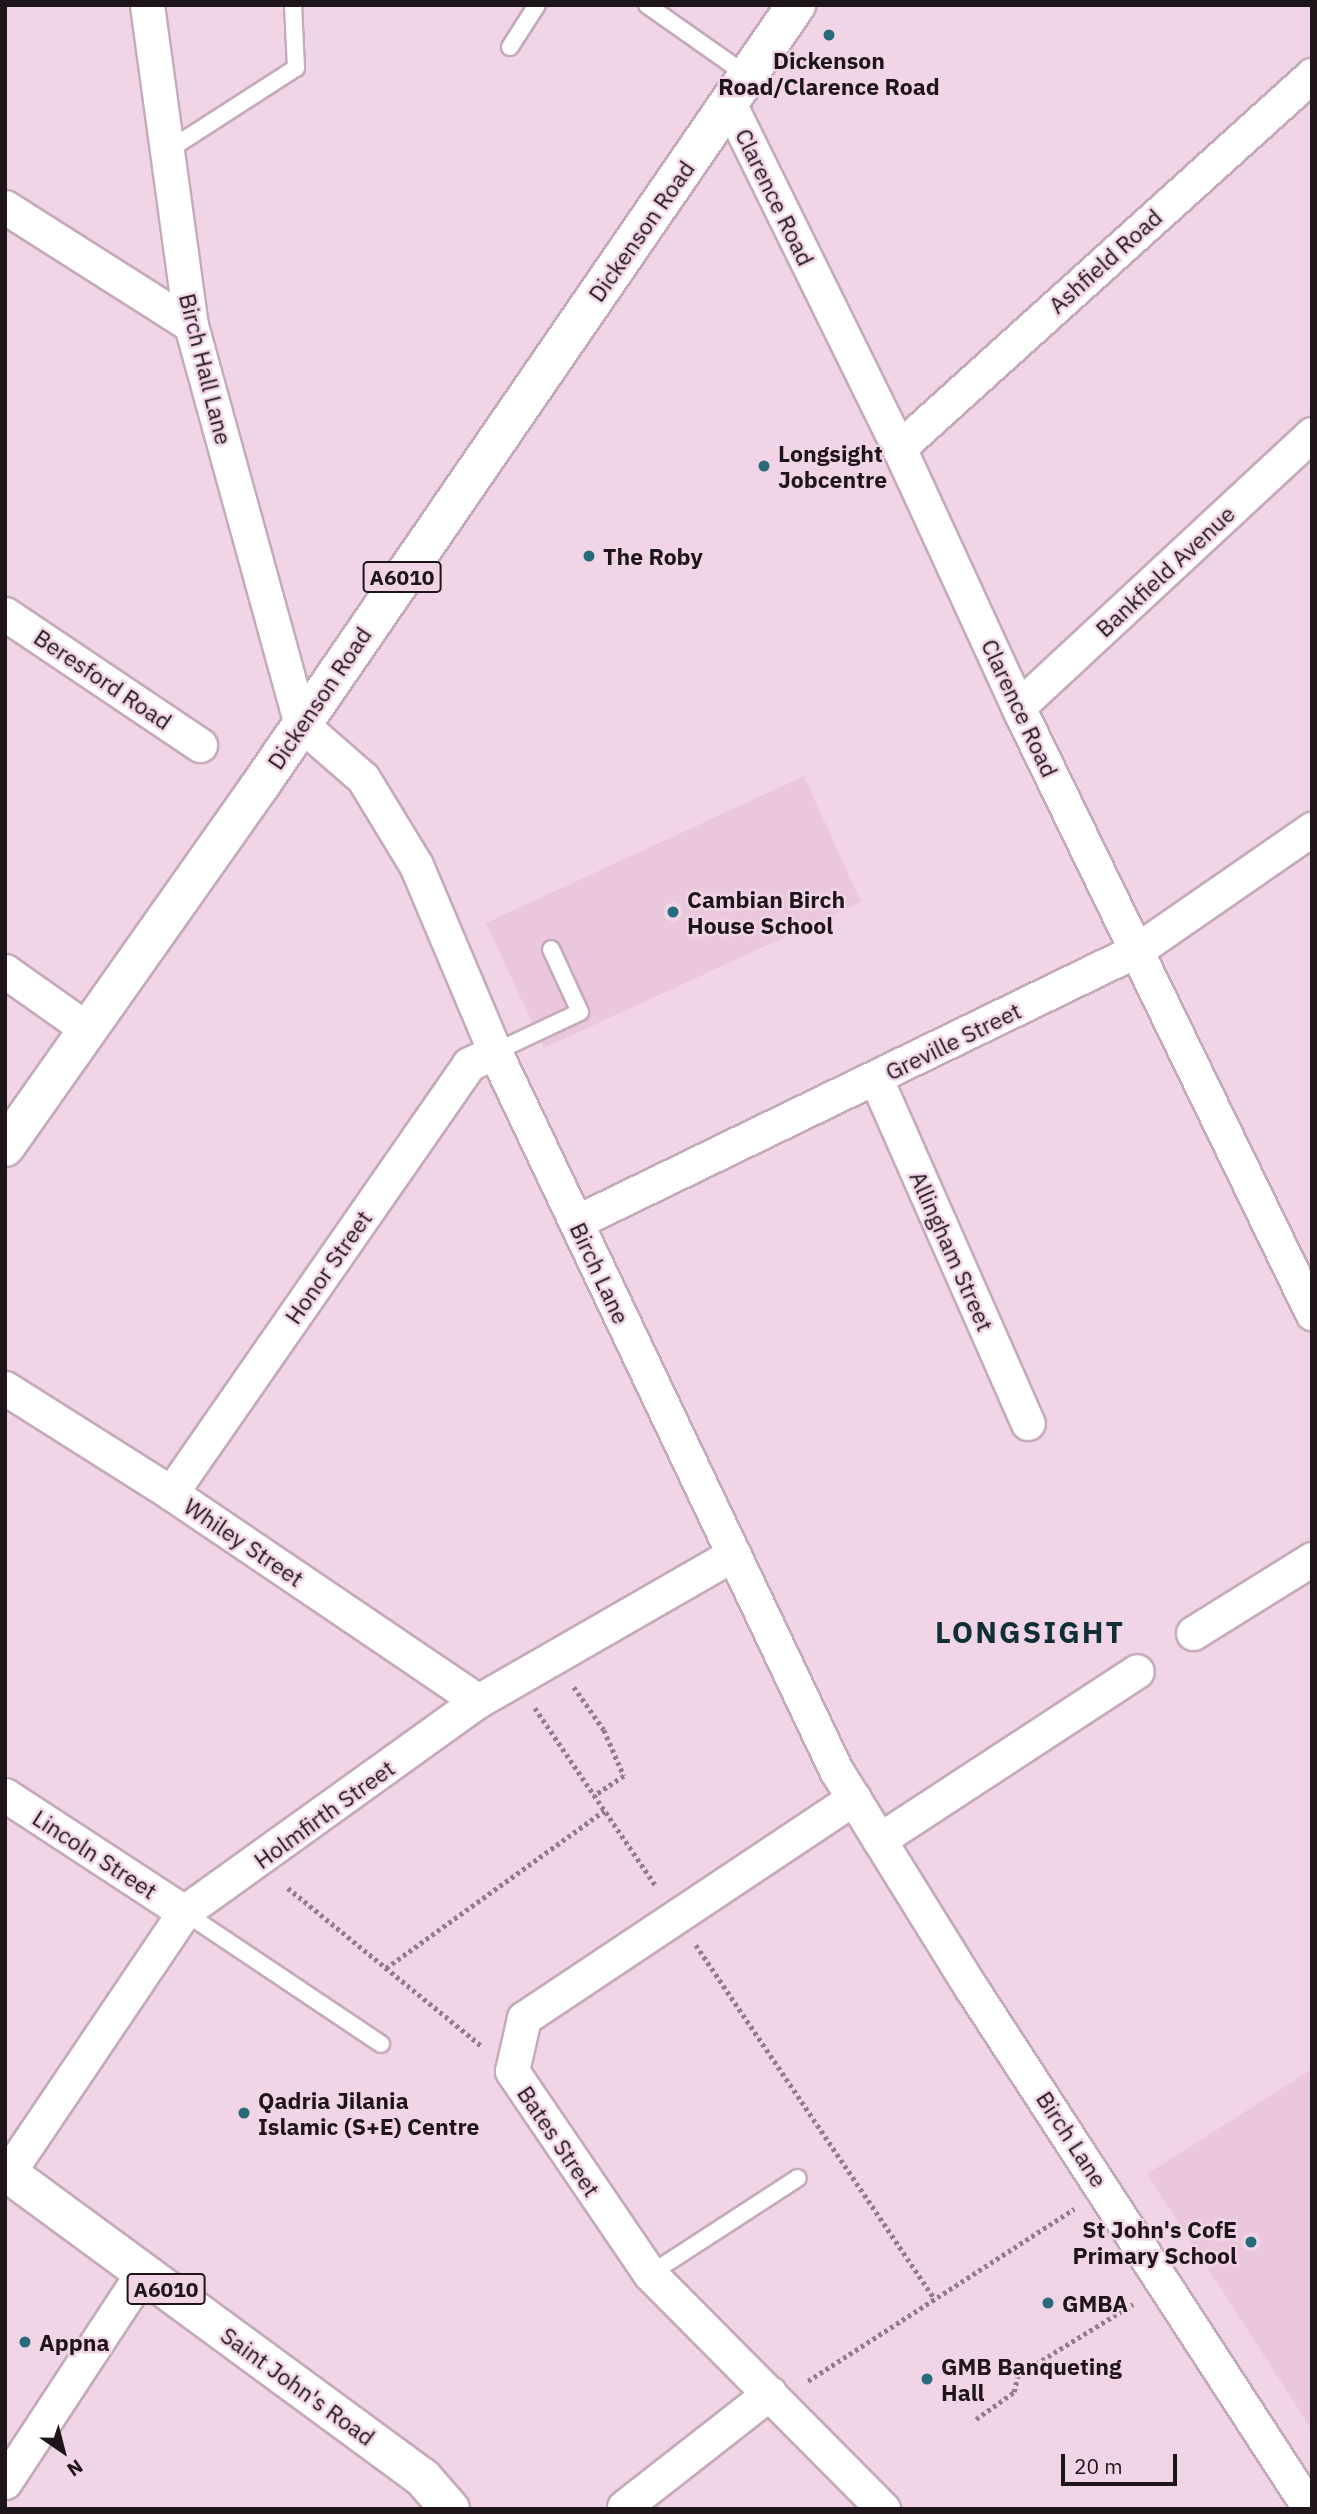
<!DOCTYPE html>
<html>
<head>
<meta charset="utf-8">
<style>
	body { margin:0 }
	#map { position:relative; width:1317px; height:2514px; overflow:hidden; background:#f1d5e6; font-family:"IBM Plex Sans",sans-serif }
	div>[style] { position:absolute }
	.built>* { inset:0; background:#eac7dc }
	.path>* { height:4.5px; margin-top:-2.25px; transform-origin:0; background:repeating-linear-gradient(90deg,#907d89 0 3.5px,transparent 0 7px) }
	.roads { filter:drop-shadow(2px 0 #c4aaba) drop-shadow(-2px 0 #c4aaba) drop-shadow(0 2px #c4aaba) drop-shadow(0 -2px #c4aaba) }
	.lane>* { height:16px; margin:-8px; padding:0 8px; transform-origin:8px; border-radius:8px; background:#fff }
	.street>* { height:33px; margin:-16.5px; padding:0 16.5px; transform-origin:16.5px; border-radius:16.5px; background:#fff }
	.primary>* { height:38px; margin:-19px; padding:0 19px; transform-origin:19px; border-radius:19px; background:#fff }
	.highway>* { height:38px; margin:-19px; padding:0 19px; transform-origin:19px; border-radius:19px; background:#fff }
	.dots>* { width:19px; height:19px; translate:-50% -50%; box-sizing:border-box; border:4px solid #f1d5e6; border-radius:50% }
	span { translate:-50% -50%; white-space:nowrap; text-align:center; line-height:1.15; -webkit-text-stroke:5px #f1d5e6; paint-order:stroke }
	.shield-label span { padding:2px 5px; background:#f1d5e6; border:2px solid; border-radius:5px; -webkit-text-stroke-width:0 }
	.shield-label { font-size:21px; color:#1e151b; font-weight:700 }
	.poi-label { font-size:23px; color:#1e151b; font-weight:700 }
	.left { translate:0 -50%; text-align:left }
	.right { translate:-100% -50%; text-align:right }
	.street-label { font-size:23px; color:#1e151b }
	.district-label { font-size:30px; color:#0f2f37; font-weight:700; letter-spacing:2px }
	.frame { position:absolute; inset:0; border:7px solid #1e151b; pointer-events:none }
	.north { position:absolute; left:28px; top:2416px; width:70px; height:70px; -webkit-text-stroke:5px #f1d5e6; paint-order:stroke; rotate:145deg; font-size:19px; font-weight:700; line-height:28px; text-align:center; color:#1e151b }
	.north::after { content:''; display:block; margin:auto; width:24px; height:32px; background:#1e151b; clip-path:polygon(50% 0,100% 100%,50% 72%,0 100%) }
	.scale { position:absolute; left:1061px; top:2454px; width:116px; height:32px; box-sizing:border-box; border:4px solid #1e151b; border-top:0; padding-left:9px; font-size:21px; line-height:24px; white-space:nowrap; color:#1e151b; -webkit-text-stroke:5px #f1d5e6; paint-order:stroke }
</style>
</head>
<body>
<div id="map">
	<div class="built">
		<div style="clip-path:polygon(804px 776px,861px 902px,544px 1048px,486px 923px)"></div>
		<div style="clip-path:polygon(1312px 2069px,1312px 2430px,1147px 2174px)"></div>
	</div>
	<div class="path">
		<div style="left:574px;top:1687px;width:52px;rotate:55.1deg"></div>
		<div style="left:604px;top:1730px;width:50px;rotate:66.5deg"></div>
		<div style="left:624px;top:1776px;width:36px;rotate:146deg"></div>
		<div style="left:535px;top:1708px;width:215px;rotate:55.8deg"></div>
		<div style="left:288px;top:1888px;width:250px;rotate:39.2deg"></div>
		<div style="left:696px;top:1945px;width:427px;rotate:56deg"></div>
		<div style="left:386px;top:1968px;width:269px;rotate:-35.8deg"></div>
		<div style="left:808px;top:2381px;width:317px;rotate:-32.9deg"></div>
		<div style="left:976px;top:2419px;width:47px;rotate:-35.4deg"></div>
		<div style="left:1014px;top:2392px;width:17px;rotate:-77deg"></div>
		<div style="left:1018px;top:2375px;width:135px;rotate:-31.7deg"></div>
	</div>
	<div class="roads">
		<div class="lane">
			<div style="left:647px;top:5px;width:123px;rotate:35.1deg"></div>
			<div style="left:510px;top:47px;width:50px;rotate:-57.3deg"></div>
			<div style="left:167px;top:151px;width:153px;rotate:-32.8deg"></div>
			<div style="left:296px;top:68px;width:63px;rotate:-92.7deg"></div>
			<div style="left:495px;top:1052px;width:94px;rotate:-25.2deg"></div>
			<div style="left:580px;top:1012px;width:69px;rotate:-114.7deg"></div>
			<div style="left:184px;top:1912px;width:237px;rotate:33.8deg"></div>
			<div style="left:650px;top:2274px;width:176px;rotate:-33deg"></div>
		</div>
		<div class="street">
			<div style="left:147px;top:5px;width:323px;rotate:82.2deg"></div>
			<div style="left:191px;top:325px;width:414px;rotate:74.6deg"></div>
			<div style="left:301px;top:724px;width:82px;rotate:41.1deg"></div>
			<div style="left:363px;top:778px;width:102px;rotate:58.7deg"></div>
			<div style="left:416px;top:865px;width:203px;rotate:67.1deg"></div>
			<div style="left:495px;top:1052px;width:795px;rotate:64.6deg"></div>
			<div style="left:836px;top:1770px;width:258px;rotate:58.2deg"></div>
			<div style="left:972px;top:1989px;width:620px;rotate:56.98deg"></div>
			<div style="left:729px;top:103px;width:385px;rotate:63.8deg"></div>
			<div style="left:899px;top:448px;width:285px;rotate:65.3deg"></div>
			<div style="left:1018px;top:707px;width:674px;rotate:64.12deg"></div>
			<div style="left:5px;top:207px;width:220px;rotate:32.4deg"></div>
			<div style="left:899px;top:448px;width:557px;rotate:-42.09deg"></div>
			<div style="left:5px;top:614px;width:235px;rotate:33.9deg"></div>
			<div style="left:1018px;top:707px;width:401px;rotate:-42.9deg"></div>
			<div style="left:5px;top:971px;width:100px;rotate:35.3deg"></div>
			<div style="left:876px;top:1079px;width:376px;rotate:66.2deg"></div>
			<div style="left:576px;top:1222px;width:623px;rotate:-25.87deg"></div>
			<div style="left:1137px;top:950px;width:213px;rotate:-34.7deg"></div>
			<div style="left:5px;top:1388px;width:196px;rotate:32.3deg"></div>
			<div style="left:171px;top:1493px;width:371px;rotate:34.1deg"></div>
			<div style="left:171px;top:1493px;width:522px;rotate:-55.21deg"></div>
			<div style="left:469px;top:1064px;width:29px;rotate:-25deg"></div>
			<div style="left:1193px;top:1633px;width:140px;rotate:-31.9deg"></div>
			<div style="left:5px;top:1795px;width:214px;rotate:33.2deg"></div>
			<div style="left:854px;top:1798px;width:397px;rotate:146.3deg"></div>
			<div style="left:524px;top:2018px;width:54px;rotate:102.8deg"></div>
			<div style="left:512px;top:2071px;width:245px;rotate:55.8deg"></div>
			<div style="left:650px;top:2274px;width:331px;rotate:45.2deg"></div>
			<div style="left:879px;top:1840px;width:308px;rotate:-33.2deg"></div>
			<div style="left:8px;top:2173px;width:315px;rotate:-56deg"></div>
			<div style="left:184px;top:1912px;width:362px;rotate:-35.7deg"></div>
			<div style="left:478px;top:1701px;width:295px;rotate:-29.9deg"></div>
			<div style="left:5px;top:2482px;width:251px;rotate:-56.7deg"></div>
			<div style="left:624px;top:2507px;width:185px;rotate:-38deg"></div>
		</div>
		<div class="primary">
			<div style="left:5px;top:2171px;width:519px;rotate:36.3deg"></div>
			<div style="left:423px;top:2478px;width:41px;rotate:48.9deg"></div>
		</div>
		<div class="highway">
			<div style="left:5px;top:1147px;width:441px;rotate:-54.8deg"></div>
			<div style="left:259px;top:787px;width:949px;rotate:-55.52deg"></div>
		</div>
	</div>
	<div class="dots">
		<div style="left:829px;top:35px;background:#266a7b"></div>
		<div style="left:764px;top:466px;background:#266a7b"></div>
		<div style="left:589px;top:556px;background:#266a7b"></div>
		<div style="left:673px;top:912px;background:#266a7b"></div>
		<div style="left:244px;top:2113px;background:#266a7b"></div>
		<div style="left:1251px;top:2242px;background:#266a7b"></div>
		<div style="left:1048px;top:2303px;background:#266a7b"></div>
		<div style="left:25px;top:2342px;background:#266a7b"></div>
		<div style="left:927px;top:2379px;background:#266a7b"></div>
	</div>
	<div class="shield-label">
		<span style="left:402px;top:577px">A6010</span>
		<span style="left:166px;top:2289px">A6010</span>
	</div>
	<div class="poi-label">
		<span style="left:829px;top:73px">Dickenson<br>Road/Clarence Road</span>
		<span class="left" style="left:778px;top:466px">Longsight<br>Jobcentre</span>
		<span class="left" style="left:603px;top:556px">The Roby</span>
		<span class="left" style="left:687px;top:912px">Cambian Birch<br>House School</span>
		<span class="left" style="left:258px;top:2113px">Qadria Jilania<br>Islamic (S+E) Centre</span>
		<span class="right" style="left:1237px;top:2242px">St John's CofE<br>Primary School</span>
		<span class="left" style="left:1062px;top:2303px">GMBA</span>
		<span class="left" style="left:39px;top:2342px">Appna</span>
		<span class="left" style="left:941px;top:2379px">GMB Banqueting<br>Hall</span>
	</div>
	<div class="street-label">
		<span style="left:775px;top:197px;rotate:64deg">Clarence Road</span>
		<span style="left:641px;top:231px;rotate:-55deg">Dickenson Road</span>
		<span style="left:1105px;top:261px;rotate:-42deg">Ashfield Road</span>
		<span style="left:206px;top:369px;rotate:76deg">Birch Hall Lane</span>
		<span style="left:1165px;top:571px;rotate:-43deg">Bankfield Avenue</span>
		<span style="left:103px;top:679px;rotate:34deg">Beresford Road</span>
		<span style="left:319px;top:698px;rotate:-56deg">Dickenson Road</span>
		<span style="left:1020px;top:708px;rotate:65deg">Clarence Road</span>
		<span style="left:953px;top:1041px;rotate:-26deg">Greville Street</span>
		<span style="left:952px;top:1251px;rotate:66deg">Allingham Street</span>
		<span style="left:328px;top:1267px;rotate:-55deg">Honor Street</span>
		<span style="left:600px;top:1273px;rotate:65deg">Birch Lane</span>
		<span style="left:244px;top:1542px;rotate:34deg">Whiley Street</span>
		<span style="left:324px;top:1814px;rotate:-36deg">Holmfirth Street</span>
		<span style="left:95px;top:1854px;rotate:33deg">Lincoln Street</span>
		<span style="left:1072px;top:2139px;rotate:57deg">Birch Lane</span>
		<span style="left:559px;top:2141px;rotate:56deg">Bates Street</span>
		<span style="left:298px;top:2386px;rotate:36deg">Saint John's Road</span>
	</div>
	<div class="district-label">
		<span style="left:1030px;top:1632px">LONGSIGHT</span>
	</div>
	<div class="frame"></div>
	<div class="north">N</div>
	<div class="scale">20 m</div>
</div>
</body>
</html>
